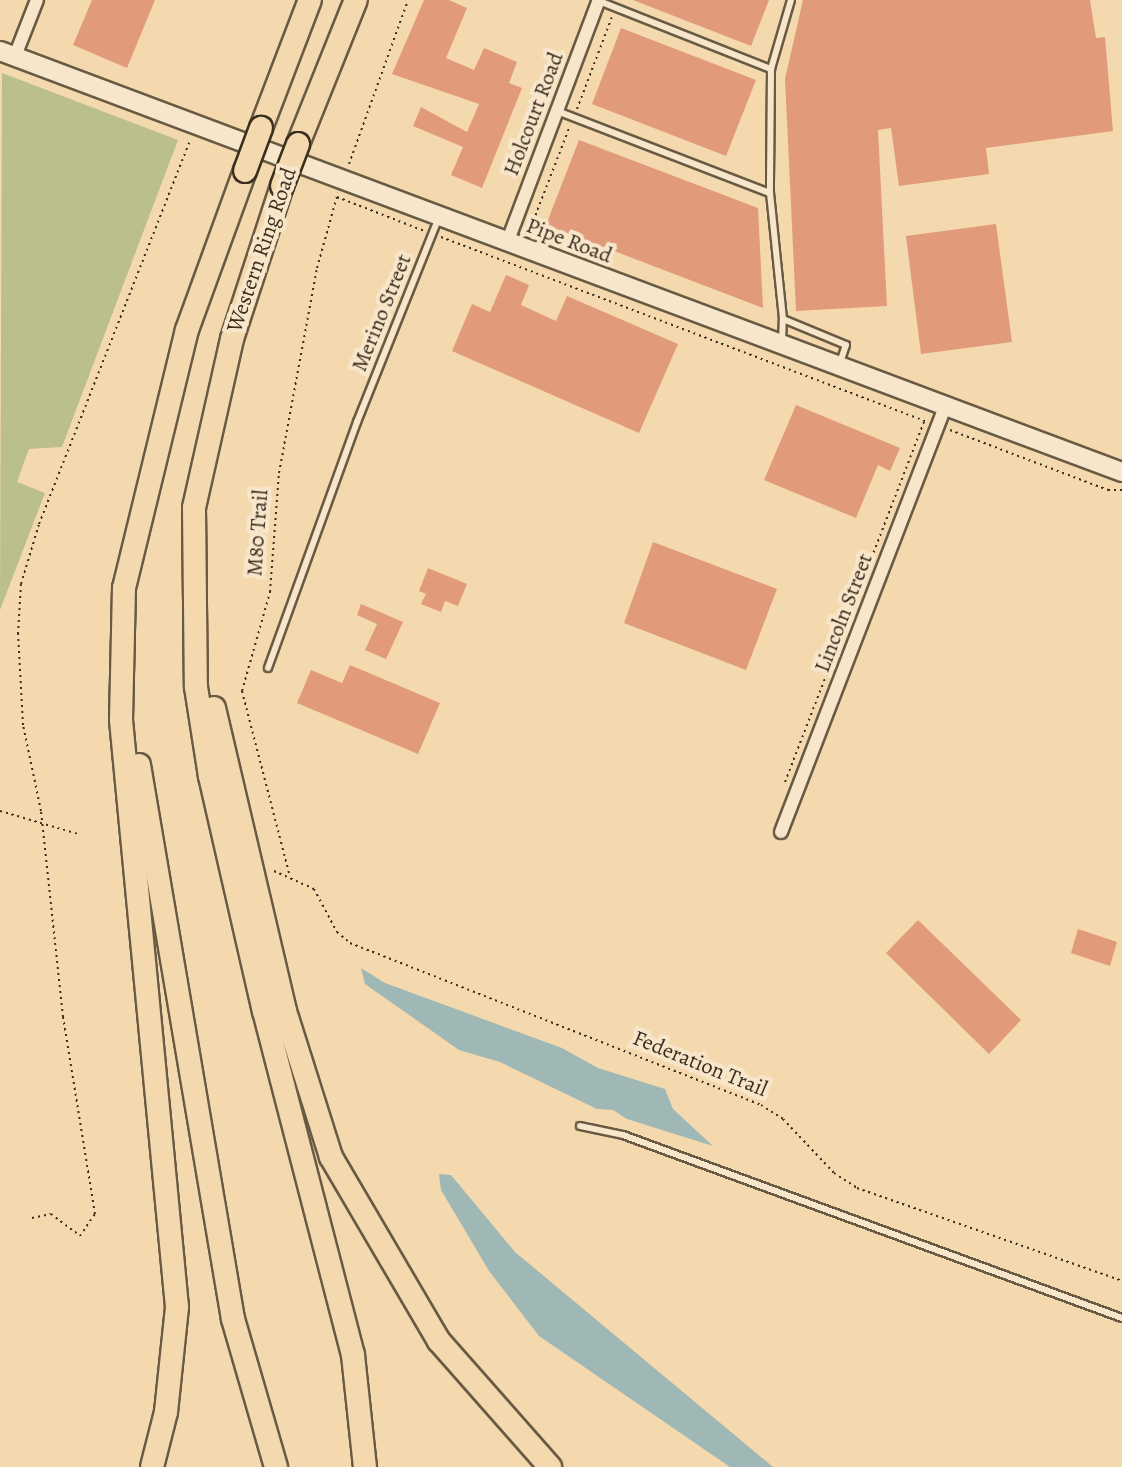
<!DOCTYPE html>
<html>
<head>
<meta charset="utf-8">
<style>
	body { margin:0 }
	#map { position:relative; width:1122px; height:1467px; overflow:hidden; background:#f4d9af; font-family:Alegreya,serif }
	div>[style] { position:absolute }
	.green>* { inset:0; background:#babf8c }
	.water>* { inset:0; background:#9fb8b5 }
	.building>* { inset:0; background:#e19b7a }
	.path>* { height:2px; margin-top:-1px; transform-origin:0; background:repeating-linear-gradient(90deg,#3a2f1f 0 2px,transparent 0 6px) }
	.roads { filter:drop-shadow(2px 0 #685a43) drop-shadow(-2px 0 #685a43) drop-shadow(0 2px #685a43) drop-shadow(0 -2px #685a43) }
	.lane>* { height:6px; margin:-3px; padding:0 3px; transform-origin:3px; border-radius:3px; background:#f8e6cb }
	.street>* { height:12px; margin:-6px; padding:0 6px; transform-origin:6px; border-radius:6px; background:#f8e6cb }
	.secondary>* { height:18px; margin:-9px; padding:0 9px; transform-origin:9px; border-radius:9px; background:#f8e6cb }
	.highway>* { height:22px; margin:-11px; padding:0 11px; transform-origin:11px; border-radius:11px; background:#f4d9af }
	.bridges { filter:drop-shadow(2px 0 #3a2f1f) drop-shadow(-2px 0 #3a2f1f) drop-shadow(0 2px #3a2f1f) drop-shadow(0 -2px #3a2f1f) }
	.highway-bridge>* { height:22px; margin:-11px; padding:0 11px; transform-origin:11px; border-radius:11px; background:#f4d9af }
	span { translate:-50% -50%; white-space:nowrap; text-align:center; line-height:1.15; -webkit-text-stroke:8px #f8e6cb; paint-order:stroke }
	.street-label { font-size:22px; color:#3a2f1f }
</style>
</head>
<body>
<div id="map">
	<div class="green">
		<div style="clip-path:polygon(2px 73px,178px 140px,62px 447px,29px 449px,17px 482px,45px 493px,0 610px)"></div>
	</div>
	<div class="water">
		<div style="clip-path:polygon(361px 968px,385px 983px,562px 1048px,598px 1068px,665px 1089px,673px 1109px,713px 1146px,627px 1119px,613px 1110px,597px 1109px,500px 1062px,459px 1050px,365px 984px)"></div>
		<div style="clip-path:polygon(439px 1174px,451px 1175px,515px 1252px,773px 1467px,730px 1467px,539px 1336px,489px 1271px,441px 1190px)"></div>
	</div>
	<div class="building">
		<div style="clip-path:polygon(92px 0,155px 0,127px 68px,73px 45px)"></div>
		<div style="clip-path:polygon(424px 0,449px 0,467px 8px,446px 58px,474px 70px,484px 48px,517px 62px,509px 83px,522px 88px,482px 188px,451px 175px,463px 147px,413px 126px,421px 107px,467px 132px,479px 104px,392px 74px)"></div>
		<div style="clip-path:polygon(633px 0,769px 0,751px 46px)"></div>
		<div style="clip-path:polygon(803px 0,1090px 0,1096px 38px,1105px 37px,1113px 131px,986px 148px,989px 174px,899px 186px,891px 128px,878px 130px,887px 306px,796px 311px,785px 79px)"></div>
		<div style="clip-path:polygon(621px 28px,756px 80px,726px 156px,592px 104px)"></div>
		<div style="clip-path:polygon(579px 140px,758px 208px,763px 308px,546px 225px)"></div>
		<div style="clip-path:polygon(996px 224px,1012px 342px,921px 354px,906px 236px)"></div>
		<div style="clip-path:polygon(506px 275px,529px 285px,521px 305px,556px 321px,567px 296px,678px 344px,639px 433px,452px 351px,472px 304px,490px 312px)"></div>
		<div style="clip-path:polygon(796px 405px,900px 448px,890px 471px,878px 465px,856px 518px,764px 480px)"></div>
		<div style="clip-path:polygon(653px 542px,777px 589px,746px 670px,624px 623px)"></div>
		<div style="clip-path:polygon(428px 568px,467px 584px,458px 606px,445px 601px,441px 612px,421px 604px,426px 594px,419px 591px)"></div>
		<div style="clip-path:polygon(361px 604px,403px 622px,386px 659px,365px 650px,377px 624px,357px 615px)"></div>
		<div style="clip-path:polygon(350px 665px,440px 703px,418px 754px,297px 703px,311px 670px,342px 683px)"></div>
		<div style="clip-path:polygon(918px 920px,1021px 1020px,989px 1054px,886px 953px)"></div>
		<div style="clip-path:polygon(1078px 929px,1117px 942px,1110px 966px,1071px 953px)"></div>
	</div>
	<div class="path">
		<div style="left:577px;top:109px;width:98px;rotate:-69.2deg"></div>
		<div style="left:349px;top:164px;width:174px;rotate:-70.2deg"></div>
		<div style="left:337px;top:197px;width:93px;rotate:21.3deg"></div>
		<div style="left:529px;top:232px;width:114px;rotate:-68.9deg"></div>
		<div style="left:441px;top:237px;width:518px;rotate:20.82deg"></div>
		<div style="left:950px;top:430px;width:169px;rotate:20.8deg"></div>
		<div style="left:1108px;top:490px;width:14px"></div>
		<div style="left:785px;top:782px;width:387px;rotate:-68.9deg"></div>
		<div style="left:0;top:811px;width:81px;rotate:16.4deg"></div>
		<div style="left:274px;top:871px;width:44px;rotate:24.2deg"></div>
		<div style="left:314px;top:889px;width:49px;rotate:61.9deg"></div>
		<div style="left:337px;top:932px;width:17px;rotate:40deg"></div>
		<div style="left:350px;top:943px;width:442px;rotate:21.5deg"></div>
		<div style="left:761px;top:1105px;width:26px;rotate:32deg"></div>
		<div style="left:783px;top:1119px;width:74px;rotate:46.6deg"></div>
		<div style="left:834px;top:1173px;width:27px;rotate:33deg"></div>
		<div style="left:857px;top:1188px;width:281px;rotate:19.3deg"></div>
		<div style="left:289px;top:873px;width:188px;rotate:-104.5deg"></div>
		<div style="left:242px;top:691px;width:103px;rotate:-74.2deg"></div>
		<div style="left:270px;top:592px;width:119px;rotate:-85.7deg"></div>
		<div style="left:279px;top:473px;width:208px;rotate:-79.5deg"></div>
		<div style="left:317px;top:268px;width:78px;rotate:-74.4deg"></div>
		<div style="left:32px;top:1218px;width:19px;rotate:-12deg"></div>
		<div style="left:51px;top:1214px;width:36px;rotate:37deg"></div>
		<div style="left:80px;top:1236px;width:27px;rotate:-56deg"></div>
		<div style="left:95px;top:1214px;width:200px;rotate:-99.2deg"></div>
		<div style="left:63px;top:1017px;width:207px;rotate:-96.1deg"></div>
		<div style="left:41px;top:811px;width:88px;rotate:-101.8deg"></div>
		<div style="left:23px;top:725px;width:91px;rotate:-93.1deg"></div>
		<div style="left:18px;top:634px;width:50px;rotate:-86.6deg"></div>
		<div style="left:21px;top:584px;width:63px;rotate:-73.3deg"></div>
		<div style="left:39px;top:524px;width:412px;rotate:-68.5deg"></div>
	</div>
	<div class="roads">
		<div class="lane">
			<div style="left:791px;top:0;width:72px;rotate:106.2deg"></div>
			<div style="left:771px;top:69px;width:124px;rotate:90.5deg"></div>
			<div style="left:770px;top:193px;width:127px;rotate:84.1deg"></div>
			<div style="left:783px;top:319px;width:68px;rotate:22.4deg"></div>
			<div style="left:846px;top:345px;width:18px;rotate:109deg"></div>
			<div style="left:599px;top:1px;width:185px;rotate:21.6deg"></div>
			<div style="left:557px;top:111px;width:228px;rotate:21.1deg"></div>
			<div style="left:782px;top:343px;width:24px;rotate:-88deg"></div>
			<div style="left:268px;top:668px;width:262px;rotate:-70.1deg"></div>
			<div style="left:357px;top:422px;width:221px;rotate:-68.2deg"></div>
			<div style="left:580px;top:1126px;width:44px;rotate:11.8deg"></div>
			<div style="left:623px;top:1135px;width:531px;rotate:20.14deg"></div>
		</div>
		<div class="street">
			<div style="left:15px;top:56px;width:60px;rotate:-68.6deg"></div>
			<div style="left:507px;top:243px;width:260px;rotate:-69.3deg"></div>
			<div style="left:781px;top:832px;width:453px;rotate:-68.9deg"></div>
		</div>
		<div class="secondary">
			<div style="left:0;top:51px;width:1198px;rotate:20.57deg"></div>
		</div>
		<div class="highway">
			<div style="left:261px;top:128px;width:137px;rotate:-69.1deg"></div>
			<div style="left:298px;top:144px;width:155px;rotate:-68.1deg"></div>
			<div style="left:282px;top:186px;width:161px;rotate:108.1deg"></div>
			<div style="left:232px;top:339px;width:173px;rotate:102.7deg"></div>
			<div style="left:194px;top:508px;width:179px;rotate:89.4deg"></div>
			<div style="left:196px;top:687px;width:90px;rotate:81.1deg"></div>
			<div style="left:210px;top:776px;width:241px;rotate:77.1deg"></div>
			<div style="left:264px;top:1011px;width:355px;rotate:75.5deg"></div>
			<div style="left:353px;top:1355px;width:113px;rotate:83.9deg"></div>
			<div style="left:214px;top:708px;width:311px;rotate:76.8deg"></div>
			<div style="left:285px;top:1011px;width:153px;rotate:72.5deg"></div>
			<div style="left:331px;top:1157px;width:213px;rotate:59.6deg"></div>
			<div style="left:439px;top:1341px;width:168px;rotate:48.6deg"></div>
			<div style="left:139px;top:765px;width:562px;rotate:80.37deg"></div>
			<div style="left:233px;top:1319px;width:154px;rotate:73.8deg"></div>
			<div style="left:152px;top:1467px;width:57px;rotate:-75.7deg"></div>
			<div style="left:166px;top:1412px;width:106px;rotate:-84deg"></div>
			<div style="left:177px;top:1307px;width:590px;rotate:-95.45deg"></div>
			<div style="left:121px;top:720px;width:132px;rotate:-88.7deg"></div>
			<div style="left:124px;top:588px;width:266px;rotate:-76.3deg"></div>
			<div style="left:187px;top:330px;width:169px;rotate:-70deg"></div>
		</div>
	</div>
	<div class="bridges">
		<div class="highway-bridge">
			<div style="left:245px;top:171px;width:46px;rotate:-69.6deg"></div>
			<div style="left:282px;top:186px;width:45px;rotate:-69.1deg"></div>
		</div>
	</div>
	<div class="street-label">
		<span style="left:534px;top:114px;rotate:-69deg">Holcourt Road</span>
		<span style="left:569px;top:241px;rotate:21deg">Pipe Road</span>
		<span style="left:262px;top:250px;rotate:-71deg">Western Ring Road</span>
		<span style="left:382px;top:313px;rotate:-68deg">Merino Street</span>
		<span style="left:258px;top:533px;rotate:-86deg">M80 Trail</span>
		<span style="left:844px;top:613px;rotate:-69deg">Lincoln Street</span>
		<span style="left:700px;top:1064px;rotate:22deg">Federation Trail</span>
	</div>
</div>
</body>
</html>
